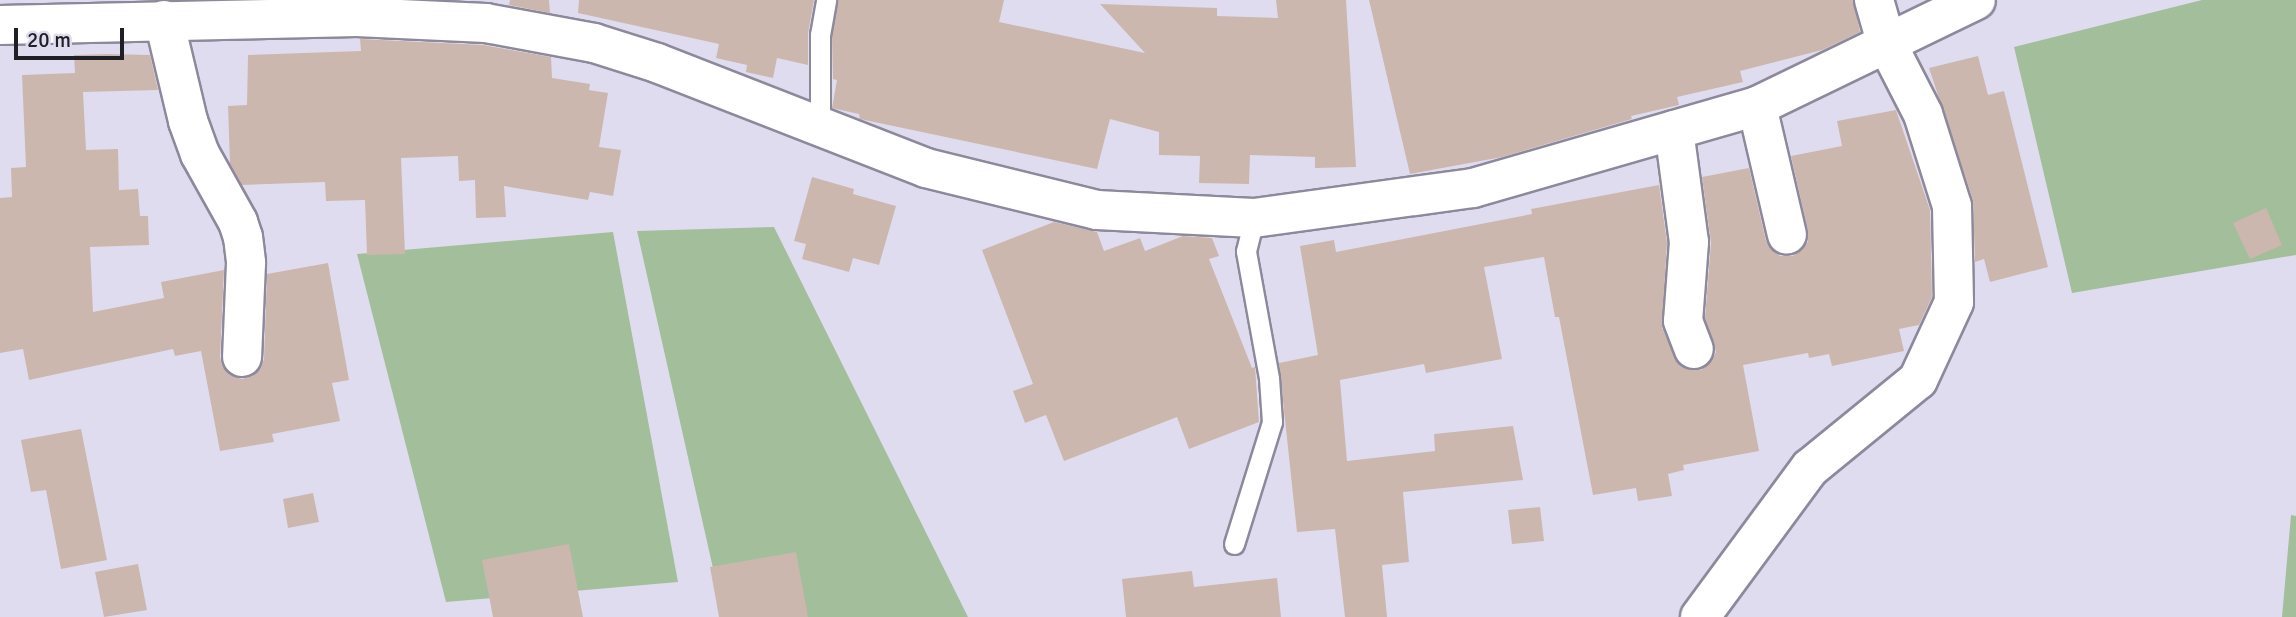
<!DOCTYPE html>
<html>
<head>
<meta charset="utf-8">
<style>
	body { margin:0 }
	#map { position:relative; width:2296px; height:617px; overflow:hidden; background:#e0dcf0; font-family:Signika,sans-serif }
	div>[style] { position:absolute }
	.green>* { inset:0; background:#a3be9b }
	.building>* { inset:0; background:#ccb7ae }
	.roads { filter:drop-shadow(2px 0 #8d899b) drop-shadow(-2px 0 #8d899b) drop-shadow(0 2px #8d899b) drop-shadow(0 -2px #8d899b) }
	.service>* { height:19px; margin:-9.5px; padding:0 9.5px; transform-origin:9.5px; border-radius:9.5px; background:#fff }
	.minor>* { height:38px; margin:-19px; padding:0 19px; transform-origin:19px; border-radius:19px; background:#fff }
	.tertiary>* { height:38px; margin:-19px; padding:0 19px; transform-origin:19px; border-radius:19px; background:#fff }
	span { translate:-50% -50%; white-space:nowrap; text-align:center; line-height:1.15; -webkit-text-stroke:6px #e0dcf0; paint-order:stroke }
	.scale { position:absolute; left:14px; top:28px; width:110px; height:32px; box-sizing:border-box; border:4px solid #201f26; border-top:0; padding-left:9px; font-size:21px; line-height:24px; white-space:nowrap; color:#201f26; -webkit-text-stroke:5px #e0dcf0; paint-order:stroke }
</style>
</head>
<body>
<div id="map">
	<div class="green">
		<div style="clip-path:polygon(2202px 0,2296px 0,2296px 255px,2072px 293px,2014px 47px)"></div>
		<div style="clip-path:polygon(774px 227px,968px 617px,724px 617px,637px 231px)"></div>
		<div style="clip-path:polygon(613px 232px,678px 582px,446px 602px,357px 254px)"></div>
		<div style="clip-path:polygon(2291px 515px,2296px 516px,2296px 617px,2282px 617px)"></div>
	</div>
	<div class="building">
		<div style="clip-path:polygon(510px 0,549px 0,550px 13px,509px 5px)"></div>
		<div style="clip-path:polygon(579px 0,814px 0,808px 33px,808px 65px,777px 58px,773px 78px,746px 72px,747px 65px,716px 58px,719px 44px,578px 13px)"></div>
		<div style="clip-path:polygon(838px 0,1004px 0,999px 22px,1145px 53px,1100px 4px,1217px 8px,1217px 16px,1278px 18px,1276px 0,1346px 0,1356px 167px,1315px 168px,1315px 157px,1250px 155px,1249px 184px,1199px 183px,1200px 156px,1159px 155px,1159px 132px,1110px 119px,1097px 169px,860px 119px,859px 114px,832px 108px,837px 80px,833px 79px,832px 36px)"></div>
		<div style="clip-path:polygon(1369px 0,1853px 0,1860px 32px,1822px 50px,1740px 71px,1743px 82px,1677px 97px,1679px 105px,1631px 116px,1632px 119px,1502px 157px,1410px 174px)"></div>
		<div style="clip-path:polygon(360px 39px,483px 45px,551px 57px,552px 78px,590px 84px,589px 90px,608px 93px,599px 147px,621px 150px,613px 196px,590px 192px,588px 200px,504px 186px,506px 217px,476px 218px,475px 180px,459px 181px,458px 156px,401px 158px,405px 254px,367px 255px,365px 200px,326px 201px,325px 182px,242px 185px,230px 163px,228px 106px,247px 105px,248px 55px,361px 51px)"></div>
		<div style="clip-path:polygon(108px 54px,150px 55px,158px 90px,83px 92px,86px 150px,118px 149px,119px 190px,138px 189px,140px 216px,148px 216px,149px 245px,90px 247px,93px 312px,164px 298px,161px 282px,224px 270px,220px 357px,222px 366px,230px 375px,242px 379px,253px 376px,261px 368px,264px 359px,267px 274px,328px 263px,349px 380px,332px 383px,340px 421px,272px 434px,274px 442px,220px 451px,201px 351px,175px 356px,173px 349px,29px 380px,23px 349px,0 353px,0 198px,12px 197px,11px 168px,26px 167px,22px 75px,75px 73px,74px 55px)"></div>
		<div style="clip-path:polygon(1978px 56px,1988px 95px,2004px 91px,2048px 267px,1990px 282px,1984px 259px,1975px 262px,1973px 200px,1929px 68px)"></div>
		<div style="clip-path:polygon(1896px 110px,1930px 210px,1932px 297px,1919px 325px,1899px 329px,1904px 351px,1832px 366px,1829px 354px,1809px 358px,1808px 353px,1743px 365px,1759px 451px,1683px 465px,1684px 470px,1668px 474px,1672px 496px,1638px 501px,1636px 488px,1593px 495px,1559px 317px,1555px 317px,1544px 257px,1484px 267px,1502px 359px,1426px 373px,1424px 364px,1340px 380px,1347px 461px,1435px 451px,1434px 434px,1513px 426px,1523px 480px,1403px 492px,1409px 562px,1382px 565px,1387px 617px,1345px 617px,1335px 529px,1297px 532px,1279px 363px,1318px 355px,1300px 246px,1334px 240px,1336px 252px,1532px 214px,1531px 209px,1659px 185px,1667px 243px,1662px 328px,1680px 366px,1690px 370px,1701px 370px,1711px 362px,1716px 352px,1705px 318px,1711px 243px,1702px 177px,1749px 168px,1766px 241px,1771px 249px,1780px 256px,1793px 256px,1802px 250px,1808px 242px,1808px 231px,1791px 156px,1842px 146px,1837px 121px)"></div>
		<div style="clip-path:polygon(812px 177px,854px 189px,853px 194px,896px 206px,879px 265px,853px 258px,849px 272px,802px 259px,806px 244px,794px 241px)"></div>
		<div style="clip-path:polygon(2266px 208px,2282px 245px,2250px 259px,2233px 223px)"></div>
		<div style="clip-path:polygon(1054px 222px,1097px 232px,1104px 251px,1140px 238px,1145px 251px,1183px 236px,1212px 238px,1219px 256px,1209px 259px,1252px 368px,1255px 367px,1259px 422px,1189px 449px,1177px 417px,1064px 461px,1046px 415px,1025px 423px,1013px 391px,1033px 384px,982px 250px)"></div>
		<div style="clip-path:polygon(81px 429px,107px 560px,61px 569px,46px 490px,31px 492px,21px 440px)"></div>
		<div style="clip-path:polygon(313px 493px,319px 522px,288px 528px,283px 499px)"></div>
		<div style="clip-path:polygon(1540px 507px,1544px 541px,1512px 544px,1508px 510px)"></div>
		<div style="clip-path:polygon(569px 544px,583px 617px,493px 617px,482px 560px)"></div>
		<div style="clip-path:polygon(796px 552px,808px 617px,719px 617px,710px 567px)"></div>
		<div style="clip-path:polygon(138px 564px,147px 610px,104px 617px,95px 572px)"></div>
		<div style="clip-path:polygon(1192px 571px,1194px 587px,1277px 578px,1281px 617px,1126px 617px,1122px 579px)"></div>
	</div>
	<div class="roads">
		<div class="service">
			<div style="left:820px;top:126px;width:91px;rotate:-90deg"></div>
			<div style="left:820px;top:35px;width:36px;rotate:-80deg"></div>
			<div style="left:1234px;top:544px;width:128px;rotate:-72.7deg"></div>
			<div style="left:1272px;top:422px;width:44px;rotate:-93.9deg"></div>
			<div style="left:1269px;top:378px;width:129px;rotate:-100.3deg"></div>
			<div style="left:1246px;top:251px;width:34px;rotate:-76deg"></div>
		</div>
		<div class="minor">
			<div style="left:164px;top:20px;width:104px;rotate:76.6deg"></div>
			<div style="left:188px;top:121px;width:35px;rotate:70deg"></div>
			<div style="left:200px;top:154px;width:78px;rotate:60.8deg"></div>
			<div style="left:238px;top:222px;width:16px;rotate:72deg"></div>
			<div style="left:243px;top:237px;width:26px;rotate:83deg"></div>
			<div style="left:246px;top:263px;width:94px;rotate:92.4deg"></div>
			<div style="left:1757px;top:106px;width:132px;rotate:76.9deg"></div>
			<div style="left:1674px;top:130px;width:113px;rotate:82.4deg"></div>
			<div style="left:1689px;top:242px;width:79px;rotate:94.3deg"></div>
			<div style="left:1683px;top:321px;width:30px;rotate:69deg"></div>
			<div style="left:1700px;top:617px;width:185px;rotate:-53.6deg"></div>
			<div style="left:1810px;top:468px;width:139px;rotate:-39.2deg"></div>
			<div style="left:1918px;top:380px;width:86px;rotate:-65.2deg"></div>
			<div style="left:1954px;top:302px;width:96px;rotate:-91.2deg"></div>
			<div style="left:1952px;top:206px;width:96px;rotate:-107.5deg"></div>
			<div style="left:1923px;top:114px;width:81px;rotate:-117.2deg"></div>
			<div style="left:1886px;top:42px;width:44px;rotate:-105.9deg"></div>
		</div>
		<div class="tertiary">
			<div style="left:0;top:25px;width:357px;rotate:-1.3deg"></div>
			<div style="left:357px;top:17px;width:129px;rotate:2.7deg"></div>
			<div style="left:486px;top:23px;width:110px;rotate:10.5deg"></div>
			<div style="left:594px;top:43px;width:66px;rotate:17.6deg"></div>
			<div style="left:657px;top:63px;width:289px;rotate:21.3deg"></div>
			<div style="left:926px;top:168px;width:176px;rotate:13.8deg"></div>
			<div style="left:1097px;top:210px;width:157px;rotate:2.9deg"></div>
			<div style="left:1254px;top:218px;width:221px;rotate:-7.8deg"></div>
			<div style="left:1473px;top:188px;width:296px;rotate:-16.1deg"></div>
			<div style="left:1757px;top:106px;width:243px;rotate:-25.8deg"></div>
		</div>
	</div>
	<div class="scale">20 m</div>
</div>
</body>
</html>
